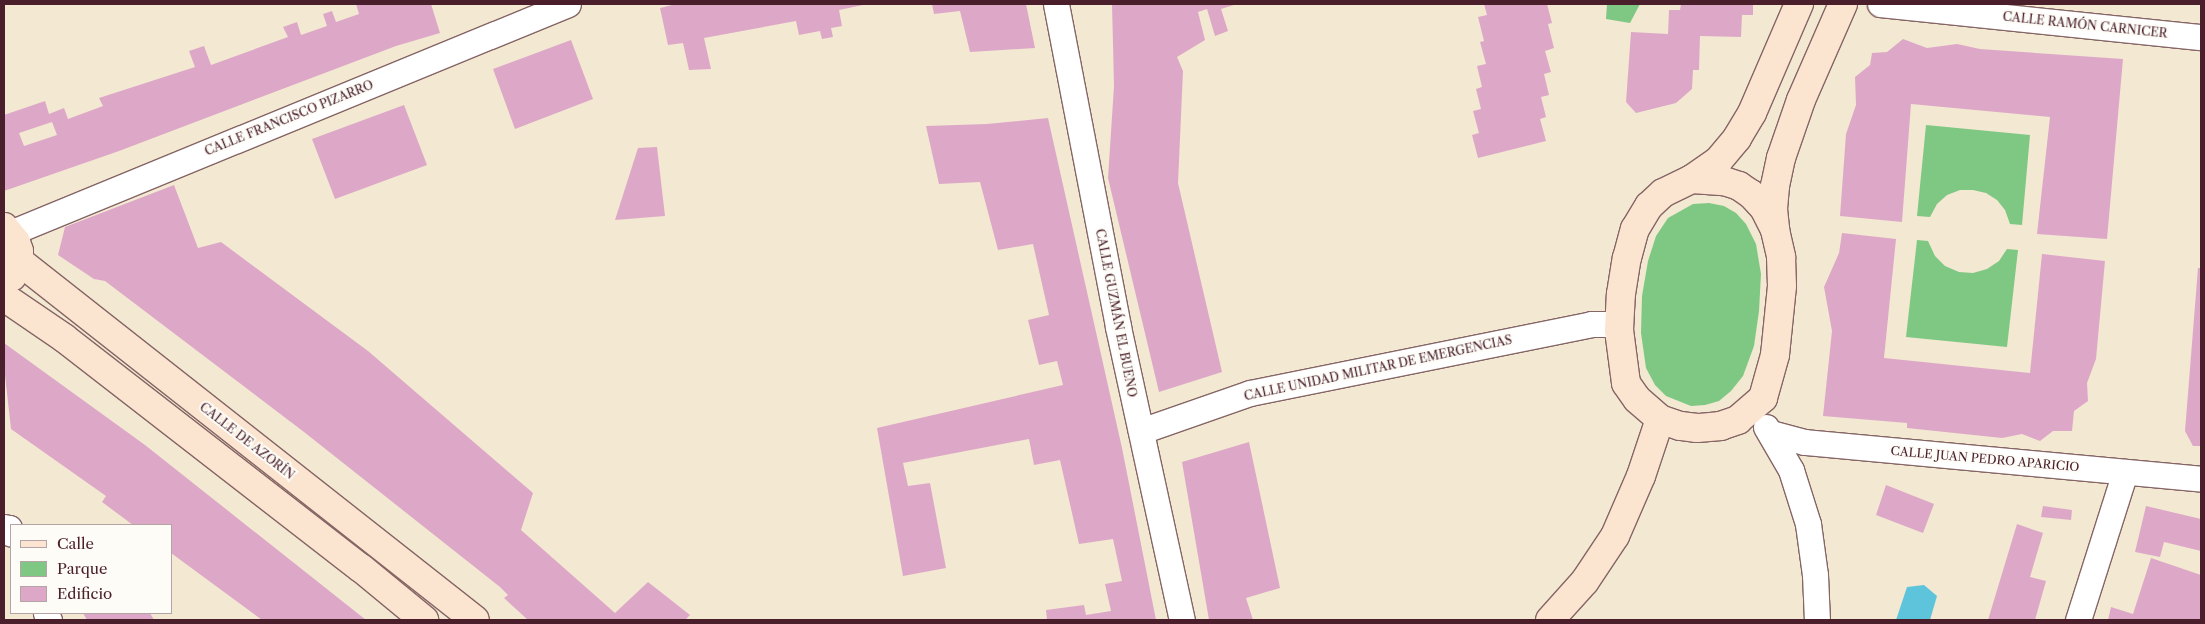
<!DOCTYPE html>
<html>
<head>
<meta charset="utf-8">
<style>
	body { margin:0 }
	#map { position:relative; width:2205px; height:624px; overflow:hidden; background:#f3e8d1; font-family:"Libre Caslon Text",serif }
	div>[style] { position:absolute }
	.green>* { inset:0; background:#7fc884 }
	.water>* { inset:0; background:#5dc4db }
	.building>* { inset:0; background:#dda8c8 }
	.roads { filter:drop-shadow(1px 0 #856565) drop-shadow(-1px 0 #856565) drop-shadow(0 1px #856565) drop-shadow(0 -1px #856565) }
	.street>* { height:25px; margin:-12.5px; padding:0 12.5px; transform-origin:12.5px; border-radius:12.5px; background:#fff }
	.secondary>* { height:28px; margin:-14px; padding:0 14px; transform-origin:14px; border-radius:14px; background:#fce5d0 }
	span { translate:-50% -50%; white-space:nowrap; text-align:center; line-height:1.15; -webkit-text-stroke:4px #fdfcf7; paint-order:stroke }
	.street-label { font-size:12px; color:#4a1f2b }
	.frame { position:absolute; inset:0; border:5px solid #4a1f2b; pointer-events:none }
	.legend { position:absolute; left:10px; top:524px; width:162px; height:90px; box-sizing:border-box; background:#fdfcf7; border:1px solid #b5a4a5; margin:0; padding:6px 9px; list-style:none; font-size:15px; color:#4a1f2b }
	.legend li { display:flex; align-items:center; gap:10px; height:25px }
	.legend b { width:25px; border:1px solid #b5a4a5 }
</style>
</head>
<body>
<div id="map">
	<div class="green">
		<div style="clip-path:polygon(1607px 4px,1640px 4px,1630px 23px,1606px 19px)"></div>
		<div style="clip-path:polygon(1926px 125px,2030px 135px,2022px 225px,2010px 224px,2005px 210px,1997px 200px,1986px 193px,1973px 190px,1960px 190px,1947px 195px,1937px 204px,1930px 217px,1917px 216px)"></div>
		<div style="clip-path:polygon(1709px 203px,1724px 206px,1736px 213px,1746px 224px,1756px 244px,1761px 274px,1759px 311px,1754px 346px,1743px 376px,1731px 391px,1719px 401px,1705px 405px,1691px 406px,1666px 396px,1655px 385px,1646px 368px,1641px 333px,1642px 296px,1648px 261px,1656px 236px,1668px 218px,1693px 204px)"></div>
		<div style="clip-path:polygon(1917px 240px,1928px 241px,1935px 256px,1945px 266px,1959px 272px,1973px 273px,1987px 269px,1999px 261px,2007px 249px,2018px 250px,2007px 347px,1906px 337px)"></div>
	</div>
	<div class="water">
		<div style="clip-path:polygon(1924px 585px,1937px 596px,1930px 620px,1896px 620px,1907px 587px)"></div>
	</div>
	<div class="building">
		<div style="clip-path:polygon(evenodd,356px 4px,431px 4px,440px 33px,396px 46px,119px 151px,4px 191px,4px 115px,45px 101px,49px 114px,64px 108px,68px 119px,103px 106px,99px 98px,195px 67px,189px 51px,204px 46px,211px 65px,288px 37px,283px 27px,297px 22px,301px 35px,327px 26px,323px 14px,332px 11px,336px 22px,359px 14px,356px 4px,52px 122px,57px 135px,24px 146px,19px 133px,52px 122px)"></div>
		<div style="clip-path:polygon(676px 4px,863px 4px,863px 5px,839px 10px,842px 26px,831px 28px,833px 37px,822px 39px,820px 31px,799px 35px,796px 21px,704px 38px,711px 69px,689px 70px,683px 43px,668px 45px,660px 8px)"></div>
		<div style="clip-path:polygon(932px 4px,1026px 4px,1035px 48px,970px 52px,960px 11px,934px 14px)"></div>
		<div style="clip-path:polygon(1112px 4px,1237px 4px,1221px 9px,1228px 31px,1215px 36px,1207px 9px,1198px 12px,1205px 40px,1177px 57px,1183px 71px,1178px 183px,1222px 372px,1159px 392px,1108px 178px,1114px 86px)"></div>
		<div style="clip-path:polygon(1484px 4px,1547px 4px,1552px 23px,1548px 24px,1554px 48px,1545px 51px,1551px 72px,1544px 74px,1549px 95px,1541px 97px,1546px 117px,1540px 119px,1546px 141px,1478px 158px,1472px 135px,1479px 133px,1473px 111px,1481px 109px,1476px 89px,1482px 87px,1477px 66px,1486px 64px,1480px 42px,1484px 41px,1478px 17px,1487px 15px)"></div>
		<div style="clip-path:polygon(1681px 4px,1753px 4px,1753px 15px,1742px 15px,1741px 37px,1700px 36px,1699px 70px,1693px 70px,1692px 89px,1676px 103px,1636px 113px,1626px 102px,1631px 32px,1668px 34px,1669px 10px,1680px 10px)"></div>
		<div style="clip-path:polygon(1903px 39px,1927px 48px,1957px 44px,1980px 49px,2123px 59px,2107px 239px,2037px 234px,2050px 117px,1911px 104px,1902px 222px,1840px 216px,1846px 134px,1856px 105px,1855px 77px,1870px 65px,1872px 53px,1887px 52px)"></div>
		<div style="clip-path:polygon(571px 40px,593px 99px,515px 129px,493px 69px)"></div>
		<div style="clip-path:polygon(404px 105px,427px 165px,335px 199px,312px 139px)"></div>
		<div style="clip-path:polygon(1048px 118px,1122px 448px,1156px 620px,1047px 620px,1046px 610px,1084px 605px,1086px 615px,1111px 611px,1105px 584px,1122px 581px,1113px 539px,1079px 544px,1060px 460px,1034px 465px,1029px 439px,903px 463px,908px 486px,930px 483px,946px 568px,903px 576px,877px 428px,1063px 385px,1057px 361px,1039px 365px,1028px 320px,1049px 315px,1033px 244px,998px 250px,980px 182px,939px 184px,926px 126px,987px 124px)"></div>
		<div style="clip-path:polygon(657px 147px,665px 216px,615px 220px,638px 148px)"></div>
		<div style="clip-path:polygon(174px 185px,198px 248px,221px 242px,368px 351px,533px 493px,521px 530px,615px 613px,648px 582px,690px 615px,685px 620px,528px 620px,504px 598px,508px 595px,500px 587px,304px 432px,105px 281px,94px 279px,58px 255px,65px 227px)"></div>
		<div style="clip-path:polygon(1842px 233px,1896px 239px,1884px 358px,2030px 373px,2042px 254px,2105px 261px,2096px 359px,2087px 383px,2088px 401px,2074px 411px,2072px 431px,2053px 431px,2040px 441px,2022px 434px,2002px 438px,1907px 428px,1907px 423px,1823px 416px,1832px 331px,1824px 287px,1839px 253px)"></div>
		<div style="clip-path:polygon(2198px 268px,2201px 268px,2201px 446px,2193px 446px,2185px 431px)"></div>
		<div style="clip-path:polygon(4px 343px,145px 445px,366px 620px,262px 620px,171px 553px,171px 525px,133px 525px,102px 502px,106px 496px,11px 429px,4px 366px)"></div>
		<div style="clip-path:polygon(1249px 442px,1280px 588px,1246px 598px,1253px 620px,1209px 620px,1182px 462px)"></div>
		<div style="clip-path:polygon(1886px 485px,1934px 504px,1923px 533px,1876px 515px)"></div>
		<div style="clip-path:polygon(2043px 506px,2072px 510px,2071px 520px,2041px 517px)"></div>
		<div style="clip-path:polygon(2146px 506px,2201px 519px,2201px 551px,2164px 542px,2160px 557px,2135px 552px)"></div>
		<div style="clip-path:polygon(2017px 524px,2043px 533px,2030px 577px,2046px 581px,2035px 620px,1988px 620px)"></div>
		<div style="clip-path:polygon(2151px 558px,2201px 575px,2201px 620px,2108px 620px,2111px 607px,2133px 614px)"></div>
		<div style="clip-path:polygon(83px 613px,150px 613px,154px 620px,87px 620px)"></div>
	</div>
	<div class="roads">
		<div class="street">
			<div style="left:1056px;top:4px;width:329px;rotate:79.1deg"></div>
			<div style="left:1118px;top:327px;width:300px;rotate:77.7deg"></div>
			<div style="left:1880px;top:4px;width:323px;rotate:5.9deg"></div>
			<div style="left:10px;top:233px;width:603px;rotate:-22.31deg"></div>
			<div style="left:1766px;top:427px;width:50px;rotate:59.8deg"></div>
			<div style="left:1791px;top:470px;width:57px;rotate:72.5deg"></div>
			<div style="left:1808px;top:524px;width:51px;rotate:82.2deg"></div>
			<div style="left:1815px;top:575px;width:45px;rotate:87.5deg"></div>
			<div style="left:1141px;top:431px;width:115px;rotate:-19.2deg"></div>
			<div style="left:1250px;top:393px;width:348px;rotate:-11.4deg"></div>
			<div style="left:1591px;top:324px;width:29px"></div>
			<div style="left:1771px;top:433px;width:35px;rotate:15deg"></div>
			<div style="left:1805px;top:442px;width:398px;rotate:5.3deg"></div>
			<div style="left:4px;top:527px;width:5px;rotate:11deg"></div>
			<div style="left:9px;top:528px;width:6px;rotate:72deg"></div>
			<div style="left:46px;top:613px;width:8px;rotate:67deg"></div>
			<div style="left:2078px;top:620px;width:155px;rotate:-72.4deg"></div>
		</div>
		<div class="secondary">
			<div style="left:1692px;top:179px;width:32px;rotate:4deg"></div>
			<div style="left:1724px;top:181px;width:16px;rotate:18deg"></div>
			<div style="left:1739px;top:186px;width:14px;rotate:34deg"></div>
			<div style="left:1751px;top:194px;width:19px;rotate:47deg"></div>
			<div style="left:1764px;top:208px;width:25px;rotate:63deg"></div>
			<div style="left:1775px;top:230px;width:28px;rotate:77deg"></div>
			<div style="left:1781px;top:257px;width:29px;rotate:88deg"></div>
			<div style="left:1782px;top:286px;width:69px;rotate:95.8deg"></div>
			<div style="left:1775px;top:355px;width:45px;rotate:105.6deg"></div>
			<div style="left:1763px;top:398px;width:33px;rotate:139deg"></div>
			<div style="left:1738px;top:420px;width:18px;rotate:161deg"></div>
			<div style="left:1721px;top:426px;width:24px;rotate:175deg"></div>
			<div style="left:1697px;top:428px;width:17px;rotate:-173deg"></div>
			<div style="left:1680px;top:426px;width:21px;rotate:-161deg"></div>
			<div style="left:1660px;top:419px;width:30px;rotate:-139deg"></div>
			<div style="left:1637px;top:399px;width:19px;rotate:-125deg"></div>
			<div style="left:1626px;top:383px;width:53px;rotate:-97.5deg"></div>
			<div style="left:1619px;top:330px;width:36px;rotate:-87deg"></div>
			<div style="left:1621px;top:294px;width:36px;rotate:-81deg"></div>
			<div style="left:1627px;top:258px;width:30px;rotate:-75deg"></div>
			<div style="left:1635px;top:229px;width:27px;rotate:-59deg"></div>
			<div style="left:1649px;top:206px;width:19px;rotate:-43deg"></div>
			<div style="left:1663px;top:193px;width:32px;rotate:-26deg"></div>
			<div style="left:1692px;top:179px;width:32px;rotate:-35deg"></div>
			<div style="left:1718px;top:161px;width:30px;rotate:-50deg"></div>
			<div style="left:1737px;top:138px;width:29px;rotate:-59deg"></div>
			<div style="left:1752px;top:113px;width:119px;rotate:-66.7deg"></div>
			<div style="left:4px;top:227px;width:19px;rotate:51deg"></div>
			<div style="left:16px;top:242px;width:9px;rotate:72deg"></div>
			<div style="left:19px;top:251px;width:10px;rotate:90deg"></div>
			<div style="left:19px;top:261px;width:17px;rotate:114deg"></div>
			<div style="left:1775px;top:228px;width:19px;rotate:-96deg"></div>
			<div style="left:1773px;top:209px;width:23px;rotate:-85deg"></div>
			<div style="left:1775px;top:186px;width:29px;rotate:-78deg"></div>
			<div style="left:1781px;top:158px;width:61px;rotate:-71deg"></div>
			<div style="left:1801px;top:100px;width:105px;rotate:-66.4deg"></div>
			<div style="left:19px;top:261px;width:580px;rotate:38.21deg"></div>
			<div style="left:4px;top:297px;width:73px;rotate:34.3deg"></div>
			<div style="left:64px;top:338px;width:376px;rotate:37.8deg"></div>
			<div style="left:361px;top:568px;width:82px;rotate:39.5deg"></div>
			<div style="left:1550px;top:620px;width:52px;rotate:-48.1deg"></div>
			<div style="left:1585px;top:581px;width:54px;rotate:-56.3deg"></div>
			<div style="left:1615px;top:536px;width:65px;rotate:-66.6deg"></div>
			<div style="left:1641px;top:476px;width:60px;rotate:-71.6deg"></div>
		</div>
	</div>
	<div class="street-label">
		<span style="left:2085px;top:25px;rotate:6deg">CALLE RAMÓN CARNICER</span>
		<span style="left:289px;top:118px;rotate:-22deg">CALLE FRANCISCO PIZARRO</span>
		<span style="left:1116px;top:313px;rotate:79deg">CALLE GUZMÁN EL BUENO</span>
		<span style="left:1378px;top:368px;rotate:-12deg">CALLE UNIDAD MILITAR DE EMERGENCIAS</span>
		<span style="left:247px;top:441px;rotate:38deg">CALLE DE AZORÍN</span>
		<span style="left:1985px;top:459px;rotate:5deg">CALLE JUAN PEDRO APARICIO</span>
	</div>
	<div class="frame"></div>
	<ul class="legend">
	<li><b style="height:6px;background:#fce5d0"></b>Calle</li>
	<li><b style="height:14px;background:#7fc884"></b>Parque</li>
	<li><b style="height:14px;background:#dda8c8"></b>Edificio</li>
	</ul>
</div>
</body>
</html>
